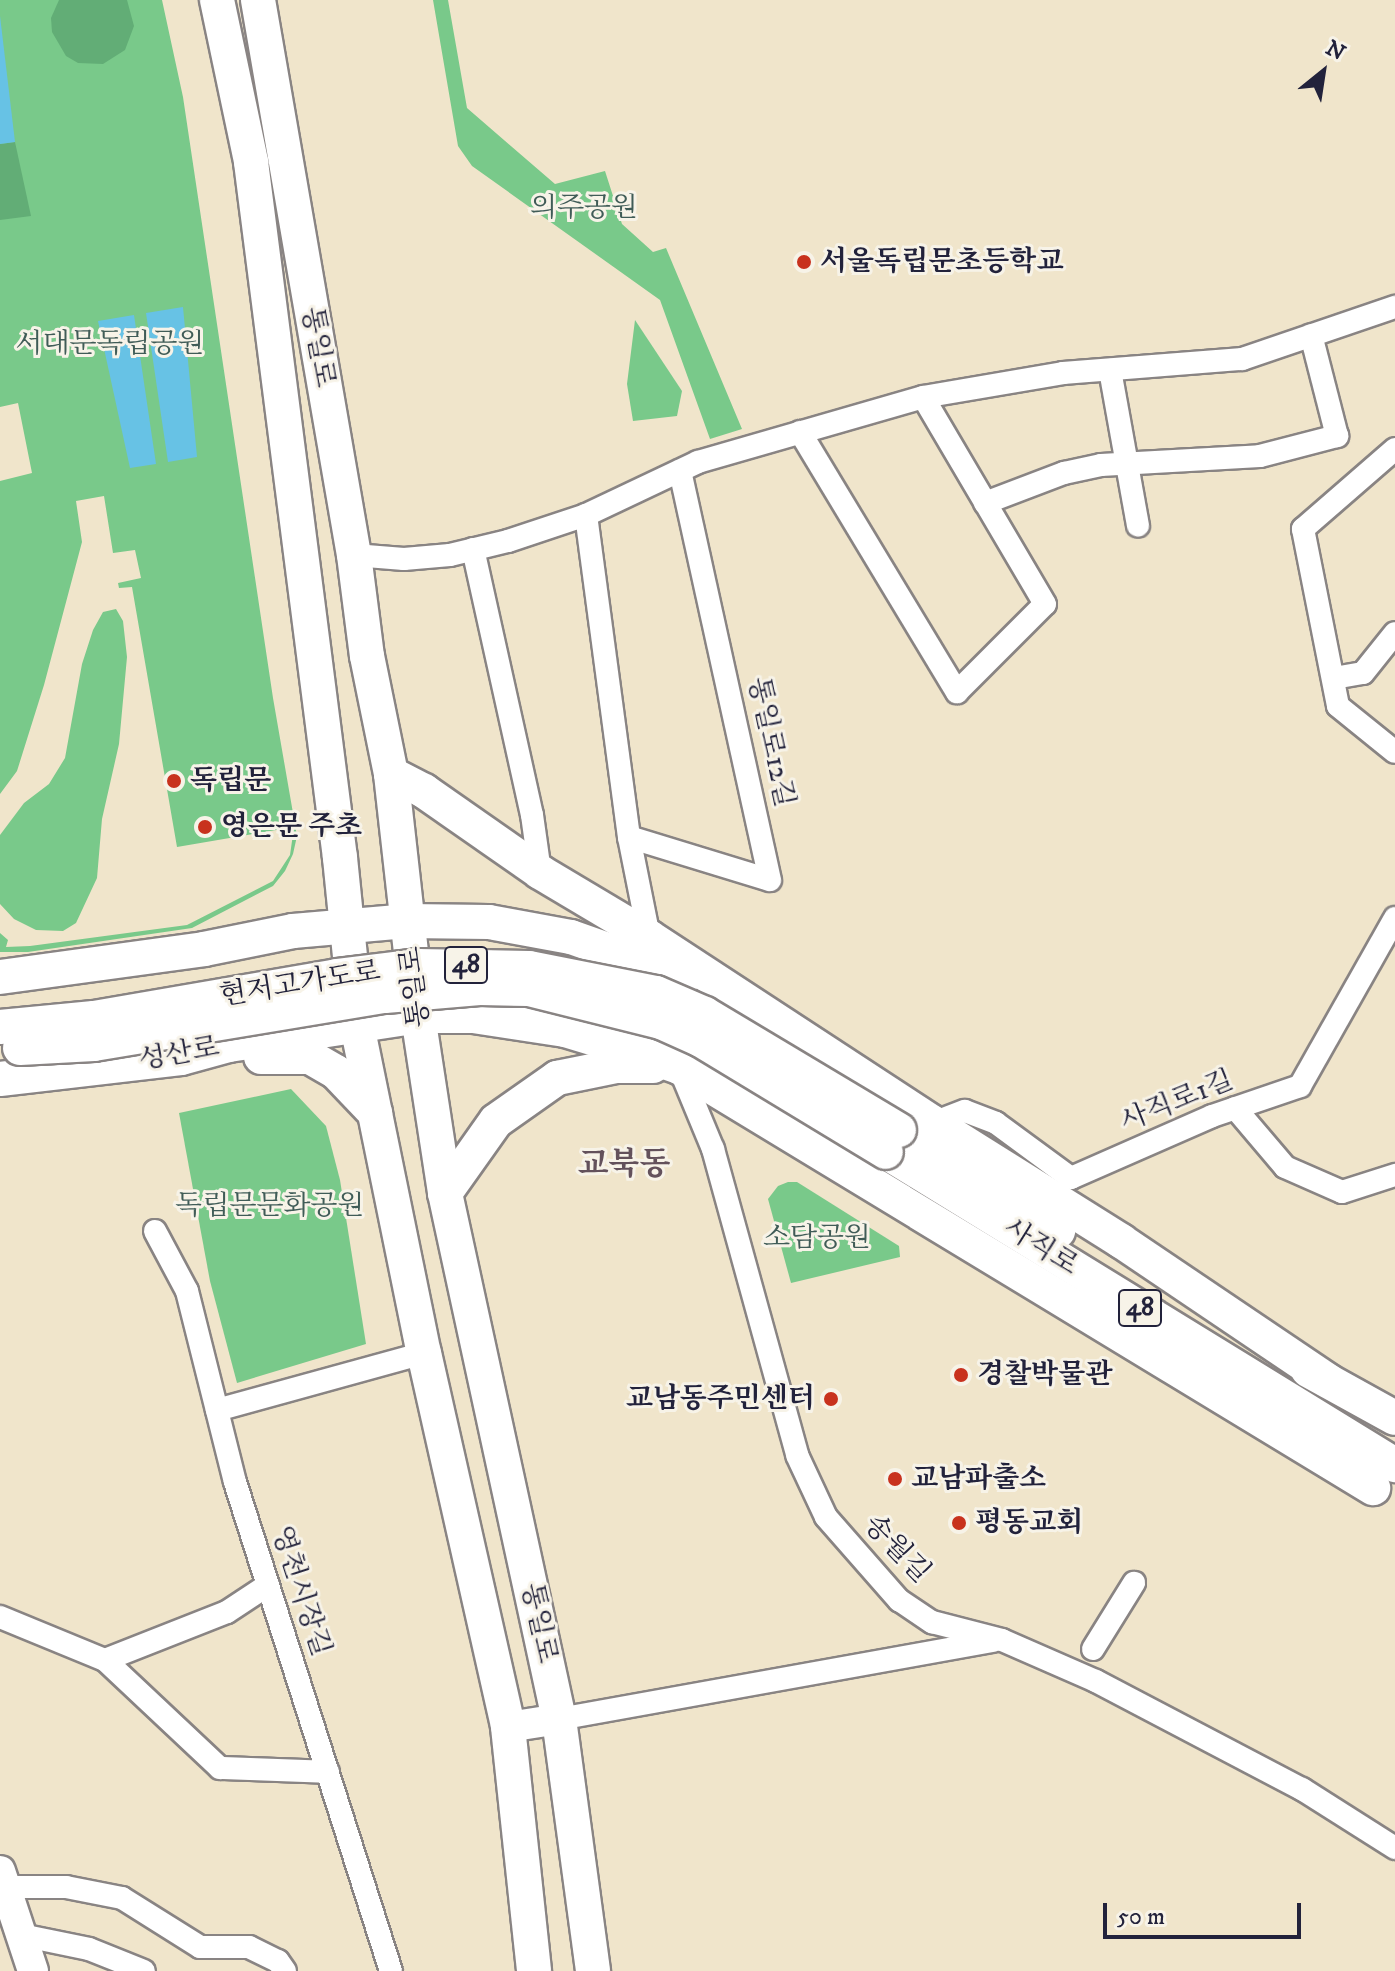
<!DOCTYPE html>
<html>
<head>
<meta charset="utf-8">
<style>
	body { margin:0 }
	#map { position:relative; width:1395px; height:1971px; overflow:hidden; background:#f0e5cb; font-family:"IM FELL DW Pica","Noto Serif KR",serif }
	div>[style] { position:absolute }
	.green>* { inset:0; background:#79c98a }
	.forest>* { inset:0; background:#62ad76 }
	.water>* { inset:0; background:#67c2e5 }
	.roads { filter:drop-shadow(2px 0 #898483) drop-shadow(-2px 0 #898483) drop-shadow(0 2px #898483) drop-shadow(0 -2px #898483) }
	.street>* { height:22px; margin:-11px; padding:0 11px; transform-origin:11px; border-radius:11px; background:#fff }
	.secondary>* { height:30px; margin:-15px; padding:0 15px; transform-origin:15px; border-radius:15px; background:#fff }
	.primary>* { height:34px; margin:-17px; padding:0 17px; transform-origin:17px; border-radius:17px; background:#fff }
	.bridges { filter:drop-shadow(2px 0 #898483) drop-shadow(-2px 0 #898483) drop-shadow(0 2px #898483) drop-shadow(0 -2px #898483) }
	.primary-bridge>* { height:34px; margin:-17px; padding:0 17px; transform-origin:17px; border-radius:17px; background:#fff }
	.dots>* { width:22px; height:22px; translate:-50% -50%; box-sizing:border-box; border:4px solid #f7f3e8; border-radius:50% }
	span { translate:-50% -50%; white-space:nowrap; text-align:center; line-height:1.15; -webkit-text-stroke:6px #f7f3e8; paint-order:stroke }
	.shield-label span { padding:2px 6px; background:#f7f3e8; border:2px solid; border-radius:6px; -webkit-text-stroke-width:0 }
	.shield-label { font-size:26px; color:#22223b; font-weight:700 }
	.park-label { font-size:28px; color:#405c57 }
	.poi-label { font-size:28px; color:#22223b; font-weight:700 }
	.left { translate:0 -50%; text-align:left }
	.right { translate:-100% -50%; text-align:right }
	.street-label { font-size:28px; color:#22223b }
	.quarter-label { font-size:32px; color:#63515b; font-weight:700 }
	.north { position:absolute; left:1283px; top:32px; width:80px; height:80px; -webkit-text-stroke:6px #f7f3e8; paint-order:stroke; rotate:30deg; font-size:22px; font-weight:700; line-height:32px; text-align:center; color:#22223b }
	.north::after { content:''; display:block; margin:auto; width:28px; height:36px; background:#22223b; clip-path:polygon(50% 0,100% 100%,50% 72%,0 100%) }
	.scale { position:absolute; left:1103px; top:1903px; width:198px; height:36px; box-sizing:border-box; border:4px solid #22223b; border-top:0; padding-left:10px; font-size:24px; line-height:28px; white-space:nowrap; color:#22223b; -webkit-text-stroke:6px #f7f3e8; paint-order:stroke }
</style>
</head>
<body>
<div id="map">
	<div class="green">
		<div style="clip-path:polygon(0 0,162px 0,183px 97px,273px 698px,297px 836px,293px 854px,285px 871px,273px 886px,192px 928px,28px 952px,0 952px,0 933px,8px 940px,6px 947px,30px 946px,187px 925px,273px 881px,290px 855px,294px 827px,177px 847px,132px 587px,119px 588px,118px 583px,141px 578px,135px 550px,113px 553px,104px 496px,76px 501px,82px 542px,44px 685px,17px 771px,0 794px,0 481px,32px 473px,18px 403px,0 407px)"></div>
		<div style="clip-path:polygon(433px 0,448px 0,467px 108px,555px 184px,605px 171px,622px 224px,653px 252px,666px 248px,742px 429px,710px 439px,660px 300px,472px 166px,458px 146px)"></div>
		<div style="clip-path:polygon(635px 320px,682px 391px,677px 416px,633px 421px,627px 384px)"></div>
		<div style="clip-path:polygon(116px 609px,123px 621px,127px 657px,119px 744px,102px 819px,97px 878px,76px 923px,63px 931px,36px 930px,14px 919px,0 904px,0 835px,24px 803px,49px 784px,65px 758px,82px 664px,93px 630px,103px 612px)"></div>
		<div style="clip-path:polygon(291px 1089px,326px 1126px,340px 1180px,366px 1344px,237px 1383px,210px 1281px,179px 1113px)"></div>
		<div style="clip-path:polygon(788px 1182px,797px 1182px,899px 1246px,900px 1257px,791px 1283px,768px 1199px,778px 1186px)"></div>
	</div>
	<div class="forest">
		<div style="clip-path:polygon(59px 0,127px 0,134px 26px,125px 50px,103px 64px,78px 63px,66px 56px,52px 32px,51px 18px)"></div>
		<div style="clip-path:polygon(15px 142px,31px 216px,0 220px,0 144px)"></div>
	</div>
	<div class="water">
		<div style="clip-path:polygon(0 16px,15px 142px,0 144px)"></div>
		<div style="clip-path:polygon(183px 307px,197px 457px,168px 462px,146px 313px)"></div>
		<div style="clip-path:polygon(134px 315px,156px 464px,130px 468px,98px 321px)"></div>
	</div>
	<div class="roads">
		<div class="street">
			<div style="left:1110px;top:370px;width:158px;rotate:79.8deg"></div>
			<div style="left:800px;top:432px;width:304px;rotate:58.9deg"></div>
			<div style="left:957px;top:692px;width:124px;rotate:-45deg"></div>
			<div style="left:1045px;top:604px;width:240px;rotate:-120.5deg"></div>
			<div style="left:1395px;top:449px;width:122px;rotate:139deg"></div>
			<div style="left:1303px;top:529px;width:180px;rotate:78.8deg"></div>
			<div style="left:1338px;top:706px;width:73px;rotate:38.9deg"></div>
			<div style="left:985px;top:503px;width:85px;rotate:-20.8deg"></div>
			<div style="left:1064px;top:473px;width:38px;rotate:-12deg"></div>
			<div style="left:1101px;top:465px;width:159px;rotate:-3.2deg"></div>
			<div style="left:1260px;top:456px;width:80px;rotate:-14.6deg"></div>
			<div style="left:1337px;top:436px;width:104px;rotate:-104.4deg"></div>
			<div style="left:586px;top:515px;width:325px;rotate:82.4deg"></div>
			<div style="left:629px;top:837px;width:102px;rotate:78.7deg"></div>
			<div style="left:473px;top:549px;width:272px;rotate:77.5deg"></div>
			<div style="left:532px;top:815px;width:58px;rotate:82deg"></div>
			<div style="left:354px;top:555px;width:50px;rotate:4.6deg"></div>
			<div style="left:404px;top:559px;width:46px;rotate:-5deg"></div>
			<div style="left:450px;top:555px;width:60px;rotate:-13.6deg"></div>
			<div style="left:508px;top:541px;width:82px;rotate:-18.4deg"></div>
			<div style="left:586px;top:515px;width:124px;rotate:-25.3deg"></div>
			<div style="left:698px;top:462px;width:234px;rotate:-16.1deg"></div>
			<div style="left:923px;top:397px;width:142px;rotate:-9.7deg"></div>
			<div style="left:1063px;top:373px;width:180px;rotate:-4.5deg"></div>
			<div style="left:1242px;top:359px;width:162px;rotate:-18.8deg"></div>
			<div style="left:1334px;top:678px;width:29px;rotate:-10deg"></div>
			<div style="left:1363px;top:673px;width:51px;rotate:-51.3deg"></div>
			<div style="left:629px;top:837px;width:147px;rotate:17deg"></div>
			<div style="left:770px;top:880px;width:419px;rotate:-102.4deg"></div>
			<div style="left:679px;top:1067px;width:89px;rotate:67.5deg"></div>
			<div style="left:713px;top:1149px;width:317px;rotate:74.6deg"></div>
			<div style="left:797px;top:1455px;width:68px;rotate:64.9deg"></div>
			<div style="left:826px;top:1517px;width:111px;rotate:48.7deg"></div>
			<div style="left:899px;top:1600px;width:40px;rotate:34deg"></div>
			<div style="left:932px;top:1622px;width:72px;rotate:14.4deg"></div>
			<div style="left:1002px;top:1640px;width:103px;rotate:23.6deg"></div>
			<div style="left:1096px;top:1681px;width:233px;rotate:27.7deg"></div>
			<div style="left:1302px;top:1789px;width:110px;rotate:32.4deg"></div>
			<div style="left:1235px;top:1108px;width:77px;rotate:49.7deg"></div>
			<div style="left:1285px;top:1167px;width:62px;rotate:23.7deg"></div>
			<div style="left:1342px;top:1192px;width:56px;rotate:-17.8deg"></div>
			<div style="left:933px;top:1123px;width:34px;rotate:-21deg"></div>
			<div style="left:965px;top:1111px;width:33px;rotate:21deg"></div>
			<div style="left:996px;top:1123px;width:93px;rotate:36.3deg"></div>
			<div style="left:1071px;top:1178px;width:154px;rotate:-23.7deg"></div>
			<div style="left:1212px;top:1116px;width:93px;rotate:-18.8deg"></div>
			<div style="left:1300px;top:1086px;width:193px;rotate:-60.5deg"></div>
			<div style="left:155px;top:1231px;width:68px;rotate:61.9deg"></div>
			<div style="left:187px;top:1291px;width:197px;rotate:75.9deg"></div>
			<div style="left:235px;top:1482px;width:513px;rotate:72.31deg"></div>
			<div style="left:217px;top:1410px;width:215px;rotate:-15.4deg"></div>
			<div style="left:0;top:1617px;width:113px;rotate:22.3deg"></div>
			<div style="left:105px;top:1660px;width:158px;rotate:43.2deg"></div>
			<div style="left:220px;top:1768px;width:108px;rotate:2.1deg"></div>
			<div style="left:1093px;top:1649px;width:78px;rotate:-58.2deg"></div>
			<div style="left:105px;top:1660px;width:131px;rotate:-21.5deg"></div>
			<div style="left:227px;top:1612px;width:49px;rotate:-33.4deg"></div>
			<div style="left:559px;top:1719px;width:442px;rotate:-10.2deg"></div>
			<div style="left:5px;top:1887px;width:61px"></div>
			<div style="left:66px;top:1887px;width:57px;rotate:11.1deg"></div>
			<div style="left:122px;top:1898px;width:92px;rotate:32.1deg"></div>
			<div style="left:200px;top:1947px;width:49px"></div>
			<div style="left:249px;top:1947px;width:32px;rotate:26deg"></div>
			<div style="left:278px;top:1961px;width:12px;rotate:55deg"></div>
			<div style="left:21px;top:1935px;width:69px;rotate:11.6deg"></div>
			<div style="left:89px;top:1949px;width:59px;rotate:21.8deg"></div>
		</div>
		<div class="secondary">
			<div style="left:508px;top:1727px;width:52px;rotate:-8.9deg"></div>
			<div style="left:0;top:1871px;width:105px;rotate:71.7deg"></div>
		</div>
		<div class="primary">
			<div style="left:217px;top:0;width:166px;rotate:78.1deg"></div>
			<div style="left:251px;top:162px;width:702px;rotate:82.71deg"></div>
			<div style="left:340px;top:858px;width:168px;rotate:84.2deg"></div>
			<div style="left:357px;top:1025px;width:335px;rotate:78.5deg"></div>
			<div style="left:424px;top:1353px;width:383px;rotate:77.3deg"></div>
			<div style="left:508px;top:1727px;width:245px;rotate:83.9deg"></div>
			<div style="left:258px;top:0;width:563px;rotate:80.19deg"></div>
			<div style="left:354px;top:555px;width:102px;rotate:82.7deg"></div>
			<div style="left:367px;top:656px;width:120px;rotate:78.5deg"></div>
			<div style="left:391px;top:774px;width:244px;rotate:83.6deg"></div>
			<div style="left:418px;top:1016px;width:179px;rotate:81.3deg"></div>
			<div style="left:445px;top:1193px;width:538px;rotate:77.77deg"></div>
			<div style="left:559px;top:1719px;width:254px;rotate:82.3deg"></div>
			<div style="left:391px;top:774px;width:37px;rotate:27deg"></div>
			<div style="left:424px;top:791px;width:141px;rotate:34.9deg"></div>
			<div style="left:540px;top:872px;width:127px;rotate:30.8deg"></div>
			<div style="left:649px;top:937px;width:339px;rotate:33.2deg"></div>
			<div style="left:933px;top:1123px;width:222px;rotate:32.1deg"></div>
			<div style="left:1121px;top:1241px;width:249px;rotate:34deg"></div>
			<div style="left:0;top:977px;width:206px;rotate:-7.8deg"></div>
			<div style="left:204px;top:949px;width:91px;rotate:-11.4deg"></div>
			<div style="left:293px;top:931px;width:114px;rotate:-5deg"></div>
			<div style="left:407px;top:921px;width:82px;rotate:0.7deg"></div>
			<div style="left:489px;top:922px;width:83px;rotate:10.4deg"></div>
			<div style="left:571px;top:937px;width:120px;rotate:19.5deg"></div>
			<div style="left:261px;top:1057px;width:49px"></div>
			<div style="left:310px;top:1057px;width:30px;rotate:30deg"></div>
			<div style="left:336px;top:1072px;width:57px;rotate:46.4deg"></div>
			<div style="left:0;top:1079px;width:182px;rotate:-6.6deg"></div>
			<div style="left:181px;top:1058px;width:50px;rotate:-15.2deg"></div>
			<div style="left:229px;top:1045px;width:191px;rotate:-8.7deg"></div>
			<div style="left:418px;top:1016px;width:55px"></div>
			<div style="left:473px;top:1016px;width:93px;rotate:8.7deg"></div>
			<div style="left:565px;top:1030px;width:63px;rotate:16.7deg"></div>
			<div style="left:625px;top:1048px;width:57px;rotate:19.4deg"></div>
			<div style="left:679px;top:1067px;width:812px;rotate:31.24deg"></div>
			<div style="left:921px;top:1143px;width:163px;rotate:32.7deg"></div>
			<div style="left:886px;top:1152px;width:598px;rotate:31.59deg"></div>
			<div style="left:445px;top:1193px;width:88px;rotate:-54.7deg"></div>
			<div style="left:496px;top:1121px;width:75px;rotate:-35.2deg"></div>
			<div style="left:557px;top:1078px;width:60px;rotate:-11.5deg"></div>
			<div style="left:616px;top:1066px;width:37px"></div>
			<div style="left:1308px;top:1370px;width:99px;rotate:28.9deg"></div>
		</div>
	</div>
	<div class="bridges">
		<div class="primary-bridge">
			<div style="left:0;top:1027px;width:94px;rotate:-5.5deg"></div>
			<div style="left:94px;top:1018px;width:246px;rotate:-9.8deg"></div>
			<div style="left:336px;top:976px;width:82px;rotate:-7deg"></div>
			<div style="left:417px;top:966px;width:112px;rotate:1deg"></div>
			<div style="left:529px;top:968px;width:129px;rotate:11.1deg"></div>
			<div style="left:656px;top:993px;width:53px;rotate:23.2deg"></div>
			<div style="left:705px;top:1014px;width:226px;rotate:30.9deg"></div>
			<div style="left:20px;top:1048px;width:74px;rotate:-3.1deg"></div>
			<div style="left:94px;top:1044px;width:295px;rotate:-9.4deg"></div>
			<div style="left:385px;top:996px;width:95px;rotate:-4.8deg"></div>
			<div style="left:480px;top:988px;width:49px;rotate:1.2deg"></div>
			<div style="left:529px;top:989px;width:136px;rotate:14deg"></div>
			<div style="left:661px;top:1022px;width:44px;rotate:24.2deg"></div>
			<div style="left:701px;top:1040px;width:216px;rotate:31.2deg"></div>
		</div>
	</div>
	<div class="dots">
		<div style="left:804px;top:262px;background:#c8321e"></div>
		<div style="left:174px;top:781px;background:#c8321e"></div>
		<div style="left:205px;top:827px;background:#c8321e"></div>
		<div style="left:961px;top:1375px;background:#c8321e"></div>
		<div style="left:831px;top:1399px;background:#c8321e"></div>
		<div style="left:895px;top:1479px;background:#c8321e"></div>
		<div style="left:959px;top:1523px;background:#c8321e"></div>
	</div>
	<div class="shield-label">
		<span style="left:466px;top:965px">48</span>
		<span style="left:1140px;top:1308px">48</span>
	</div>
	<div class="park-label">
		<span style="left:584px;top:208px">의주공원</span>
		<span style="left:110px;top:344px">서대문독립공원</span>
		<span style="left:270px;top:1206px">독립문문화공원</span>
		<span style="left:817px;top:1238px">소담공원</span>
	</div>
	<div class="poi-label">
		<span class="left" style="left:820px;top:262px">서울독립문초등학교</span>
		<span class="left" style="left:190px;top:781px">독립문</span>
		<span class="left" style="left:221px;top:827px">영은문 주초</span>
		<span class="left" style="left:977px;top:1375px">경찰박물관</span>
		<span class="right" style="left:815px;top:1399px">교남동주민센터</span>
		<span class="left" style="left:911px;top:1479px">교남파출소</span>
		<span class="left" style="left:975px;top:1523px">평동교회</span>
	</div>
	<div class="street-label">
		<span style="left:318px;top:347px;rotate:80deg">통일로</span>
		<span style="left:771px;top:742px;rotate:78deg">통일로12길</span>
		<span style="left:300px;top:984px;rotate:-9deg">현저고가도로</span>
		<span style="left:415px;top:987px;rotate:-97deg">통일로</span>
		<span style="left:179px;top:1054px;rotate:-10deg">성산로</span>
		<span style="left:1177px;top:1101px;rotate:-22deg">사직로1길</span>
		<span style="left:1041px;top:1247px;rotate:32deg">사직로</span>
		<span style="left:897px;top:1549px;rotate:46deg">송월길</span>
		<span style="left:301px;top:1591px;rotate:72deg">영천시장길</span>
		<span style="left:539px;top:1623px;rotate:78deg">통일로</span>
	</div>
	<div class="quarter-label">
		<span style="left:624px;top:1165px">교북동</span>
	</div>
	<div class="north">N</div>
	<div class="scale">50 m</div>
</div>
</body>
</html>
